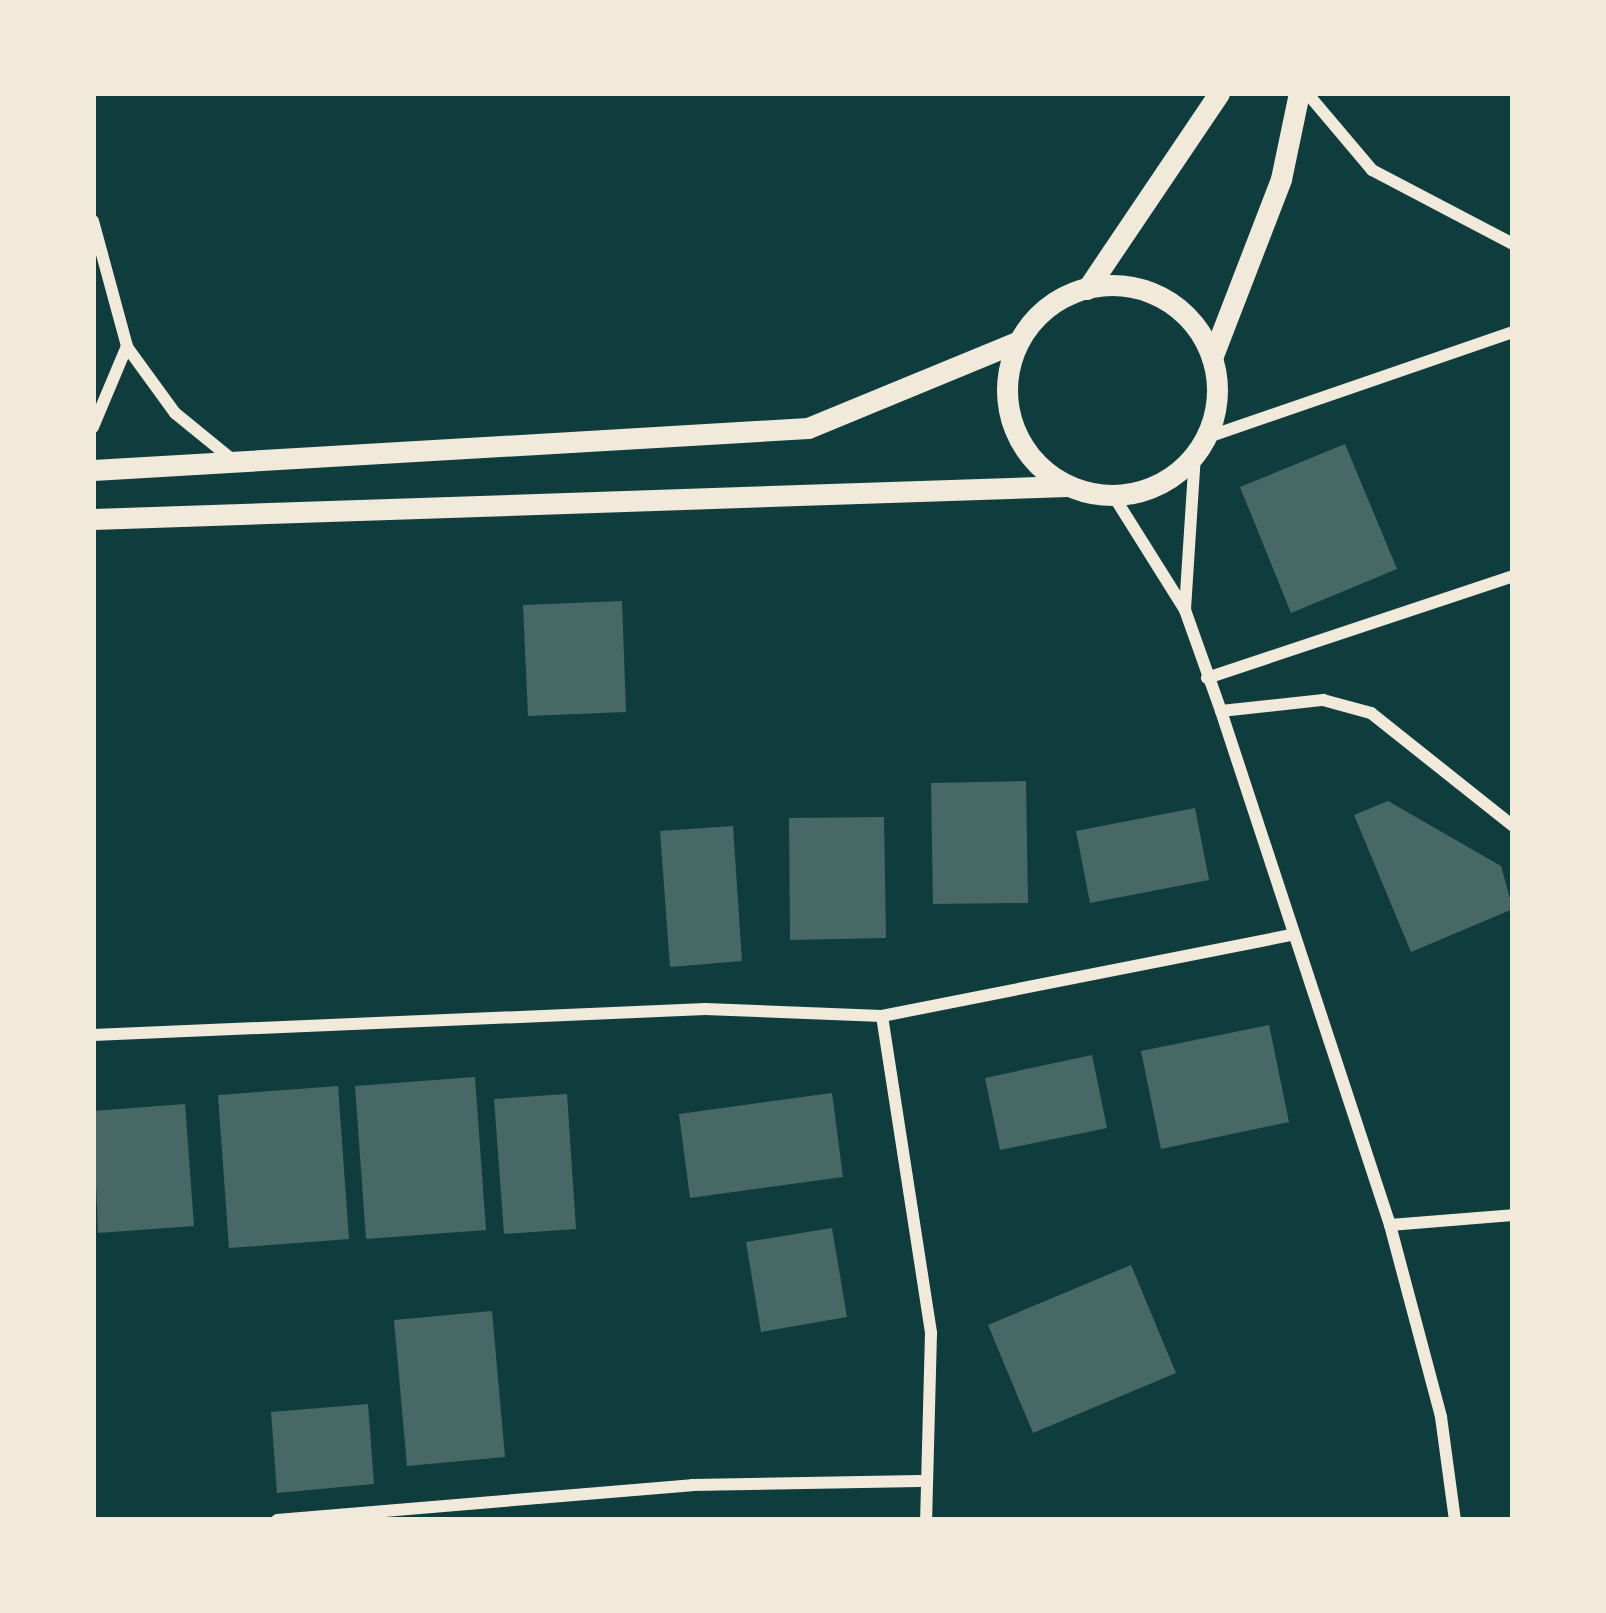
<!DOCTYPE html>
<html>
<head>
<meta charset="utf-8">
<style>
	body { margin:0 }
	#map { position:relative; width:1606px; height:1613px; overflow:hidden; background:#0f3d3e; font-family:"Varela Round",sans-serif }
	div>[style] { position:absolute }
	.building>* { inset:0; background:#486865 }
	.minor>* { height:12px; margin:-6px; padding:0 6px; transform-origin:6px; border-radius:6px; background:#f1e9da }
	.tertiary>* { height:21px; margin:-10.5px; padding:0 10.5px; transform-origin:10.5px; border-radius:10.5px; background:#f1e9da }
	.tertiary>.ring { margin:-10.5px; padding:0; box-sizing:content-box; background:none; border:21px solid #f1e9da; border-radius:50% }
	span { translate:-50% -50%; white-space:nowrap; text-align:center; line-height:1.15; -webkit-text-stroke:12px #f1e9da; paint-order:stroke }
	.frame { position:absolute; inset:0; border:96px solid #f1e9da; pointer-events:none }
</style>
</head>
<body>
<div id="map">
	<div class="building">
		<div style="clip-path:polygon(1345px 444px,1397px 569px,1291px 613px,1240px 487px)"></div>
		<div style="clip-path:polygon(622px 601px,626px 712px,528px 716px,523px 605px)"></div>
		<div style="clip-path:polygon(1026px 781px,1028px 903px,933px 904px,931px 783px)"></div>
		<div style="clip-path:polygon(1388px 801px,1501px 866px,1513px 909px,1411px 952px,1354px 815px)"></div>
		<div style="clip-path:polygon(1195px 808px,1209px 880px,1090px 903px,1076px 831px)"></div>
		<div style="clip-path:polygon(884px 817px,886px 938px,790px 940px,789px 818px)"></div>
		<div style="clip-path:polygon(733px 826px,742px 961px,670px 967px,660px 831px)"></div>
		<div style="clip-path:polygon(1269px 1025px,1289px 1122px,1161px 1149px,1141px 1051px)"></div>
		<div style="clip-path:polygon(1092px 1055px,1107px 1128px,1000px 1150px,985px 1078px)"></div>
		<div style="clip-path:polygon(475px 1077px,486px 1230px,366px 1239px,355px 1086px)"></div>
		<div style="clip-path:polygon(338px 1086px,349px 1239px,229px 1248px,218px 1095px)"></div>
		<div style="clip-path:polygon(832px 1093px,843px 1177px,690px 1198px,679px 1114px)"></div>
		<div style="clip-path:polygon(567px 1094px,576px 1229px,504px 1234px,494px 1099px)"></div>
		<div style="clip-path:polygon(185px 1104px,194px 1226px,98px 1233px,93px 1111px)"></div>
		<div style="clip-path:polygon(832px 1228px,847px 1317px,761px 1332px,746px 1242px)"></div>
		<div style="clip-path:polygon(1131px 1265px,1176px 1373px,1033px 1433px,988px 1325px)"></div>
		<div style="clip-path:polygon(492px 1311px,505px 1457px,407px 1466px,394px 1320px)"></div>
		<div style="clip-path:polygon(368px 1404px,374px 1484px,277px 1493px,271px 1412px)"></div>
	</div>
	<div class="minor">
		<div style="left:1307px;top:93px;width:101px;rotate:49.8deg"></div>
		<div style="left:1372px;top:170px;width:159px;rotate:27.7deg"></div>
		<div style="left:93px;top:221px;width:130px;rotate:74.8deg"></div>
		<div style="left:127px;top:346px;width:88px;rotate:112.8deg"></div>
		<div style="left:127px;top:347px;width:82px;rotate:54deg"></div>
		<div style="left:175px;top:413px;width:77px;rotate:39.2deg"></div>
		<div style="left:1205px;top:438px;width:326px;rotate:-19deg"></div>
		<div style="left:1113px;top:495px;width:136px;rotate:57.9deg"></div>
		<div style="left:1185px;top:610px;width:107px;rotate:70.4deg"></div>
		<div style="left:1221px;top:711px;width:541px;rotate:71.8deg"></div>
		<div style="left:1390px;top:1225px;width:199px;rotate:75.1deg"></div>
		<div style="left:1441px;top:1417px;width:104px;rotate:82.3deg"></div>
		<div style="left:1185px;top:609px;width:155px;rotate:-86.3deg"></div>
		<div style="left:1207px;top:678px;width:323px;rotate:-18.4deg"></div>
		<div style="left:1221px;top:711px;width:103px;rotate:-6.2deg"></div>
		<div style="left:1323px;top:700px;width:50px;rotate:15.2deg"></div>
		<div style="left:1371px;top:713px;width:181px;rotate:38.5deg"></div>
		<div style="left:882px;top:1016px;width:321px;rotate:81.2deg"></div>
		<div style="left:931px;top:1333px;width:187px;rotate:91.5deg"></div>
		<div style="left:93px;top:1035px;width:613px;rotate:-2.43deg"></div>
		<div style="left:705px;top:1009px;width:177px;rotate:2.3deg"></div>
		<div style="left:882px;top:1016px;width:416px;rotate:-11.2deg"></div>
		<div style="left:1390px;top:1225px;width:123px;rotate:-4.6deg"></div>
		<div style="left:277px;top:1520px;width:416px;rotate:-4.8deg"></div>
		<div style="left:692px;top:1485px;width:228px;rotate:-1deg"></div>
	</div>
	<div class="tertiary">
		<div class="ring" style="left:1007px;top:285px;width:189px;height:189px"></div>
		<div style="left:1087px;top:289px;width:236px;rotate:-56deg"></div>
		<div style="left:1212px;top:358px;width:192px;rotate:-68.9deg"></div>
		<div style="left:1281px;top:179px;width:88px;rotate:-78.2deg"></div>
		<div style="left:93px;top:470px;width:716px;rotate:-3.36deg"></div>
		<div style="left:808px;top:428px;width:228px;rotate:-22.4deg"></div>
		<div style="left:93px;top:519px;width:975px;rotate:-1.94deg"></div>
	</div>
	<div class="frame"></div>
</div>
</body>
</html>
